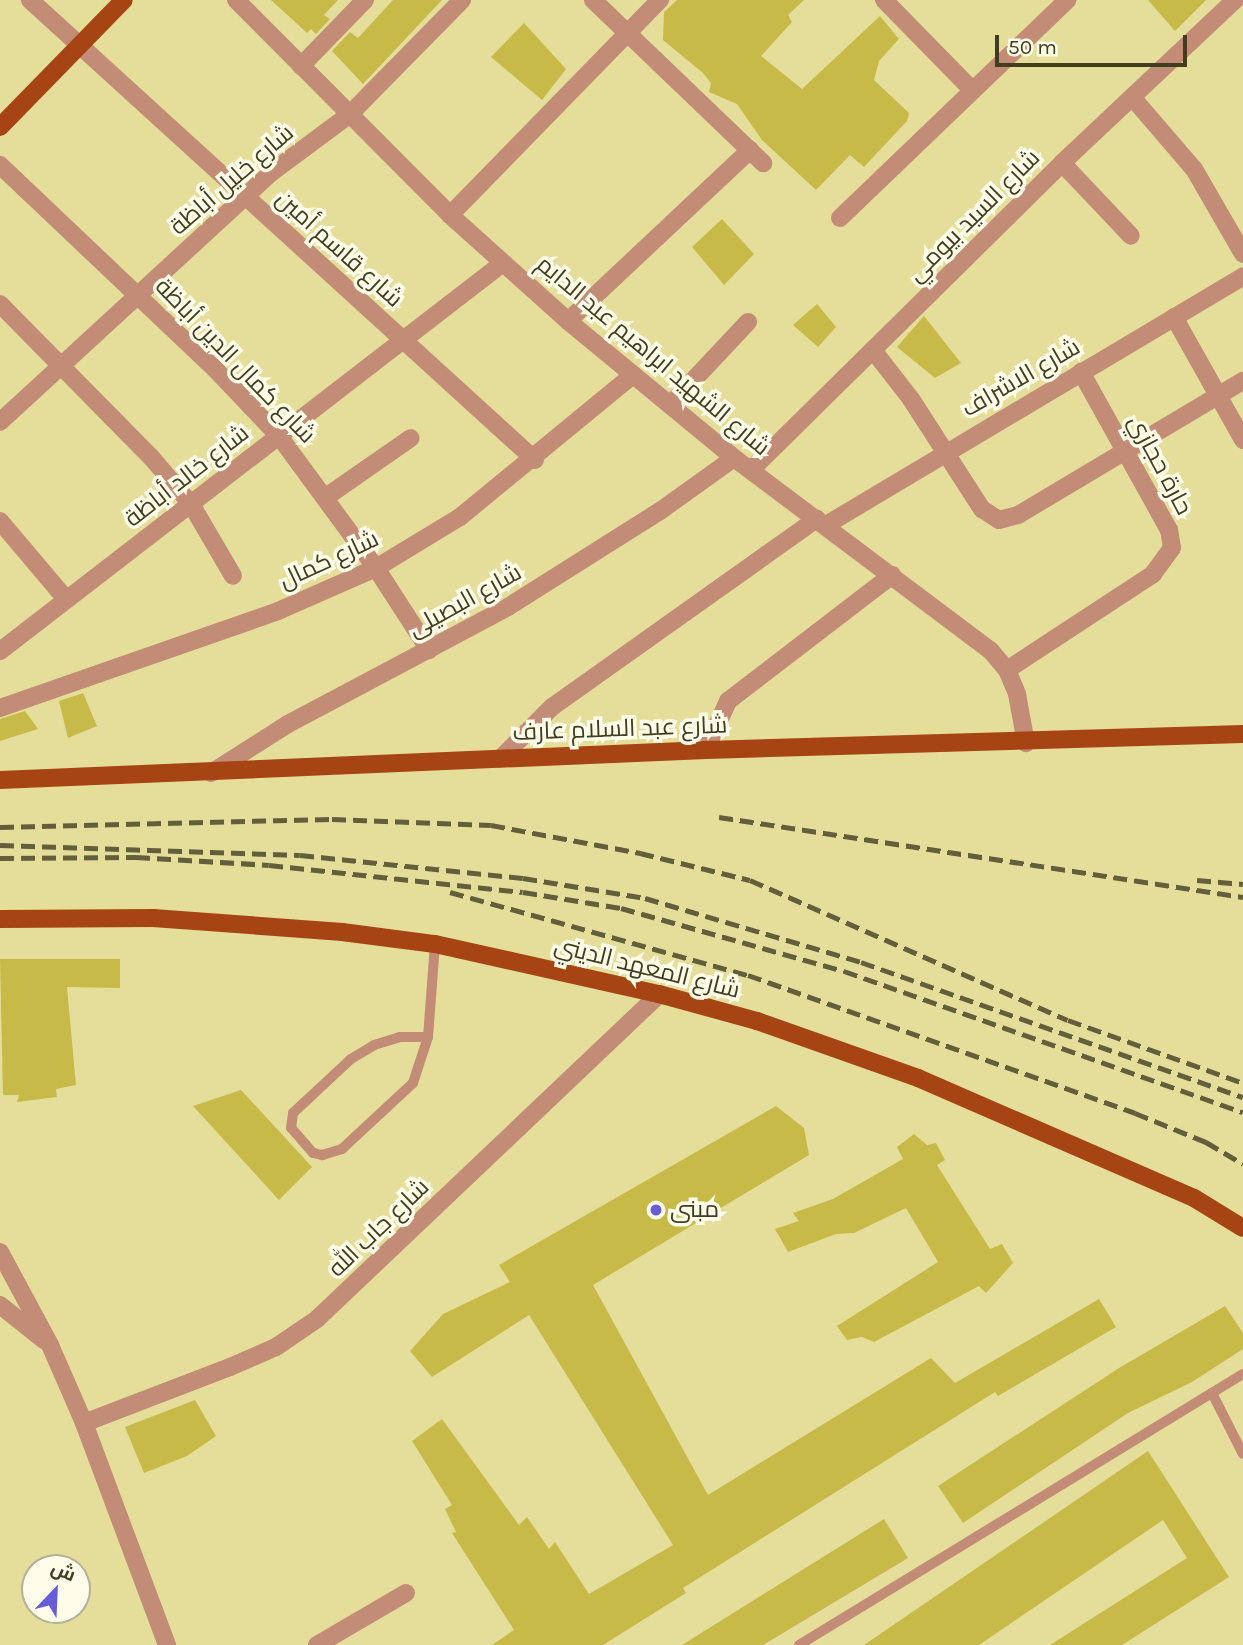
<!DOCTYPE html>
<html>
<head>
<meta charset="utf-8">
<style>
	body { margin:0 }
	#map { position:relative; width:1243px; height:1645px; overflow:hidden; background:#e5de9b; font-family:Karla,Cairo,sans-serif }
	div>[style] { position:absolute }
	.building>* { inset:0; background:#c7ba49 }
	.lane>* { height:10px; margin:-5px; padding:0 5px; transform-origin:5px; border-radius:5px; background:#c38c76 }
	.street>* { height:18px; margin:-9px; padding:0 9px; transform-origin:9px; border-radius:9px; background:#c38c76 }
	.primary>* { height:18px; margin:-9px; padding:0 9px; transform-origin:9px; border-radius:9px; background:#a64414 }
	.rail>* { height:5px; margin-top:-2.5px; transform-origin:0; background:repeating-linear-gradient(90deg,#635f3b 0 14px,transparent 0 21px) }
	.dots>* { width:19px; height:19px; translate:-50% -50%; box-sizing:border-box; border:4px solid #fffde9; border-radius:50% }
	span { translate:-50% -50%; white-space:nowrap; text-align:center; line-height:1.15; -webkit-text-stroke:7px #fffde9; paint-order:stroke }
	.street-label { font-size:24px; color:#403d21 }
	.poi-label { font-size:24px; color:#403d21 }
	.left { translate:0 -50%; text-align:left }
	.north { position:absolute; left:21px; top:1554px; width:70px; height:70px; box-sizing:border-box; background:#fffde9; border:2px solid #b3b099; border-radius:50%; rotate:23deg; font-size:19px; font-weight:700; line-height:28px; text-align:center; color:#403d21 }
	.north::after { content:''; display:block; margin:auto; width:24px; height:32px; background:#675dd6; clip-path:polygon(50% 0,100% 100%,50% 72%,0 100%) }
	.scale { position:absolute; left:995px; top:35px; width:192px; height:32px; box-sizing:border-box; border:4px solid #403d21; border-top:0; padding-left:9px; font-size:21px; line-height:24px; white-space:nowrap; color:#403d21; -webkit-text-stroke:5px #fffde9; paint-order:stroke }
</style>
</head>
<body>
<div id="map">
	<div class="building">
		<div style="clip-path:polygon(271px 0,338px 0,324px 15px,330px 19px,316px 34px,311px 29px,307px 33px)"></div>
		<div style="clip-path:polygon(393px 0,442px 0,363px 84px,332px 51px,350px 32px,358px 38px)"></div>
		<div style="clip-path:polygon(677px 0,804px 0,788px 15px,792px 22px,761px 56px,802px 89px,880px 16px,899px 39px,879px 61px,874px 80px,909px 113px,907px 121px,864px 167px,850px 155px,816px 190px,762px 140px,737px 104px,709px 92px,711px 83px,703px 73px,663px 40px,664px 12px)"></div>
		<div style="clip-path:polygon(1148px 0,1206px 0,1175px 31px)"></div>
		<div style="clip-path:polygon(524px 23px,566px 69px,542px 100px,491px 57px)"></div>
		<div style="clip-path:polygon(722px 219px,754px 254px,724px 285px,692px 247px)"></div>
		<div style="clip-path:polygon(817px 304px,836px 327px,818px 347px,793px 325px)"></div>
		<div style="clip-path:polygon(924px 316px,961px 363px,935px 378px,897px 347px)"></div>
		<div style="clip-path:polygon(83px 693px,97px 726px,68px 738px,59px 701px)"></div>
		<div style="clip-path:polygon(25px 711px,38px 729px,0 741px,0 719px)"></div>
		<div style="clip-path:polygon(0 959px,120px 959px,120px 988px,67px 987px,76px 1085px,56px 1089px,57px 1097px,17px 1102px,19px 1095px,3px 1095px)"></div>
		<div style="clip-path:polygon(241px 1090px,312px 1167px,279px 1200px,193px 1106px)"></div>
		<div style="clip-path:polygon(776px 1106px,804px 1128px,809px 1155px,593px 1285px,708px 1495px,931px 1358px,955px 1383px,1099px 1299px,1116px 1327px,998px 1396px,995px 1392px,683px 1588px,686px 1593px,603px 1645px,492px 1645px,514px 1630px,452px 1533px,456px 1532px,445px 1509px,452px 1505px,412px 1441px,442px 1419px,519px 1525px,527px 1517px,549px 1549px,555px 1542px,589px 1594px,673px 1545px,529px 1315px,432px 1377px,410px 1351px,443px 1314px,510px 1282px,499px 1265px)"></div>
		<div style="clip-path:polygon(914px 1134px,927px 1145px,936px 1143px,945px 1160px,937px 1165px,990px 1249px,1002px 1244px,1013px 1263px,986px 1293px,979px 1286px,874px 1342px,862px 1337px,847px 1340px,837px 1326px,938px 1262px,906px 1208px,854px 1233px,836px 1234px,788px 1252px,775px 1229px,799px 1221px,793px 1213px,833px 1199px,903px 1159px,897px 1147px)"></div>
		<div style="clip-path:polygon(1225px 1306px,1243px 1333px,1243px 1349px,1192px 1382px,1128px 1413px,963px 1523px,938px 1486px,1119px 1368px)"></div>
		<div style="clip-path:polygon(195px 1400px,216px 1436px,187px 1456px,144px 1473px,125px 1427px)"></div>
		<div style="clip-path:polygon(1148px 1451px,1229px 1577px,1122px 1645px,1050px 1645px,1187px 1558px,1163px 1520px,979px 1645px,864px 1645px)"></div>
		<div style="clip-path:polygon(884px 1519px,908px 1558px,763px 1645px,682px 1645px)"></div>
	</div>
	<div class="lane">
		<div style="left:428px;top:1037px;width:48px;rotate:108.1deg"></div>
		<div style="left:413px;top:1083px;width:97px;rotate:137.1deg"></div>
		<div style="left:342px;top:1149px;width:21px;rotate:163deg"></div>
		<div style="left:322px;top:1155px;width:9px;rotate:-167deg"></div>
		<div style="left:313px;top:1153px;width:33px;rotate:-131deg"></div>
		<div style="left:291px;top:1128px;width:15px;rotate:-82deg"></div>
		<div style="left:293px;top:1113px;width:79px;rotate:-43deg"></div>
		<div style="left:351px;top:1059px;width:27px;rotate:-31deg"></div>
		<div style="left:374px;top:1045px;width:27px;rotate:-17deg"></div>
		<div style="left:400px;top:1037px;width:28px"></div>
		<div style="left:428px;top:1037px;width:93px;rotate:-85.7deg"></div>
		<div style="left:1212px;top:1393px;width:68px;rotate:63.1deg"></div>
		<div style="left:799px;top:1645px;width:520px;rotate:-31.4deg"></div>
	</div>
	<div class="street">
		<div style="left:30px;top:0;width:683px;rotate:42.33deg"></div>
		<div style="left:236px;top:0;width:303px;rotate:45.1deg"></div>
		<div style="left:450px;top:215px;width:159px;rotate:41.9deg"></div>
		<div style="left:568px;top:321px;width:215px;rotate:39.5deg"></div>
		<div style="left:734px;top:458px;width:321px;rotate:36.9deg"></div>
		<div style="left:991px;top:651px;width:25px;rotate:50deg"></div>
		<div style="left:1007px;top:670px;width:26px;rotate:67deg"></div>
		<div style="left:1017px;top:694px;width:50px;rotate:79.6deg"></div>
		<div style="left:593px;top:0;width:236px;rotate:43.8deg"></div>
		<div style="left:884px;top:0;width:126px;rotate:45.6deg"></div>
		<div style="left:301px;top:66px;width:92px;rotate:-45.9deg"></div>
		<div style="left:1132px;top:97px;width:95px;rotate:49.3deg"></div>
		<div style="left:1194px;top:169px;width:98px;rotate:60deg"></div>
		<div style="left:1062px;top:163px;width:100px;rotate:46.6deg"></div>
		<div style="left:0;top:165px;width:299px;rotate:43.5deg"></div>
		<div style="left:217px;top:371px;width:90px;rotate:46.4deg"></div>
		<div style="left:279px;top:436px;width:164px;rotate:53.7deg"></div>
		<div style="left:376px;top:568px;width:98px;rotate:57.1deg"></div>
		<div style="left:450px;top:215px;width:301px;rotate:-45.7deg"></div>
		<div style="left:840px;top:218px;width:315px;rotate:-43.8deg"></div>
		<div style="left:0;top:304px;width:215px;rotate:45.4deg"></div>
		<div style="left:151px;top:457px;width:62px;rotate:49.6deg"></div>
		<div style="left:191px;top:504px;width:83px;rotate:59.7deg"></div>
		<div style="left:1174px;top:317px;width:141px;rotate:60.7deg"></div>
		<div style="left:568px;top:321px;width:250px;rotate:-43.2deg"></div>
		<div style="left:873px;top:350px;width:62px;rotate:52.2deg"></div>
		<div style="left:911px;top:399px;width:131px;rotate:57.2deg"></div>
		<div style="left:982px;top:509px;width:20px;rotate:33deg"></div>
		<div style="left:999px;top:520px;width:20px;rotate:-15deg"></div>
		<div style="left:1018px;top:515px;width:262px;rotate:-30.8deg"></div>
		<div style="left:670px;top:405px;width:114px;rotate:-46.8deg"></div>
		<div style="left:0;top:422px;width:369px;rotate:-42.6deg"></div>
		<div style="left:272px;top:172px;width:97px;rotate:-36.6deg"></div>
		<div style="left:350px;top:114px;width:160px;rotate:-45.5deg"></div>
		<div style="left:751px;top:470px;width:437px;rotate:-44.6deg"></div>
		<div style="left:1062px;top:163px;width:238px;rotate:-43.3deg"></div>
		<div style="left:326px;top:497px;width:103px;rotate:-34.8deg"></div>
		<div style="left:0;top:521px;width:102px;rotate:49.8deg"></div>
		<div style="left:826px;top:525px;width:486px;rotate:-30.8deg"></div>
		<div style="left:0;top:651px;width:635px;rotate:-37.65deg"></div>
		<div style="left:1007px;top:670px;width:175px;rotate:-33.3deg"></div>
		<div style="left:1153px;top:574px;width:32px;rotate:-54deg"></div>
		<div style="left:1172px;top:548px;width:18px;rotate:-99deg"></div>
		<div style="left:1169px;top:530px;width:181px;rotate:-119.1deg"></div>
		<div style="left:0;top:708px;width:294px;rotate:-19.2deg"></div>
		<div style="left:278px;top:611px;width:107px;rotate:-23.7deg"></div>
		<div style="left:376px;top:568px;width:98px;rotate:-31.3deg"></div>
		<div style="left:460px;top:517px;width:224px;rotate:-39.4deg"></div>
		<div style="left:706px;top:750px;width:54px;rotate:-65.8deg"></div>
		<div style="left:728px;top:701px;width:207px;rotate:-37.5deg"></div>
		<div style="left:500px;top:759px;width:74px;rotate:-45deg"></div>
		<div style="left:552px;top:707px;width:325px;rotate:-35.4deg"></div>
		<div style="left:211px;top:773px;width:91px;rotate:-32.5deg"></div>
		<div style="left:288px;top:724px;width:249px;rotate:-28deg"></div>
		<div style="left:508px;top:607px;width:180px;rotate:-32.3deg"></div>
		<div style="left:660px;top:511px;width:91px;rotate:-35.6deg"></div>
		<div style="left:0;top:1252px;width:106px;rotate:61.7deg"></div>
		<div style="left:50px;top:1345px;width:85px;rotate:66.4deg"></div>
		<div style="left:84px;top:1423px;width:237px;rotate:69.5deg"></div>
		<div style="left:0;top:1305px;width:56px;rotate:38.5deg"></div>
		<div style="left:84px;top:1423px;width:156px;rotate:-21deg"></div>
		<div style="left:230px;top:1367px;width:50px;rotate:-23.5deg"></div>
		<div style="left:276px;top:1347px;width:50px;rotate:-34.3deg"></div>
		<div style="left:317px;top:1319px;width:472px;rotate:-43.5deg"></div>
		<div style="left:317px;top:1645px;width:103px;rotate:-30.3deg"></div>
	</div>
	<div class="primary">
		<div style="left:0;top:127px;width:177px;rotate:-45.7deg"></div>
		<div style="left:0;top:780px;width:707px;rotate:-2.43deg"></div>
		<div style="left:706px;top:750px;width:537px;rotate:-1.71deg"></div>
		<div style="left:0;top:919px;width:153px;rotate:-0.4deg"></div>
		<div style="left:153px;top:918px;width:190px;rotate:4.2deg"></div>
		<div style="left:342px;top:932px;width:94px;rotate:7.4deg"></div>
		<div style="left:435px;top:944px;width:230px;rotate:12.6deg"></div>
		<div style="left:659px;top:994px;width:102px;rotate:15.4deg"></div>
		<div style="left:757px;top:1021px;width:171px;rotate:19.5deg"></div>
		<div style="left:918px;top:1078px;width:301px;rotate:23.5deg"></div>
		<div style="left:1194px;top:1198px;width:57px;rotate:31.5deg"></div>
	</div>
	<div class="rail">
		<div style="left:719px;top:817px;width:530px;rotate:8.68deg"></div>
		<div style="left:0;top:827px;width:332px;rotate:-1.4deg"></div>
		<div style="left:332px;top:819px;width:159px;rotate:2.2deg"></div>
		<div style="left:491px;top:825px;width:152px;rotate:10.6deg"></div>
		<div style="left:640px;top:853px;width:113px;rotate:13.8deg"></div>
		<div style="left:750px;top:880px;width:347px;rotate:23.8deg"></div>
		<div style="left:1068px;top:1020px;width:186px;rotate:19.8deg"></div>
		<div style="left:0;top:845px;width:300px;rotate:1.9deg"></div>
		<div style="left:300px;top:855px;width:224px;rotate:5.9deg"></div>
		<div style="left:523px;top:878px;width:124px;rotate:9.3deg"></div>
		<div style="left:645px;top:898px;width:225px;rotate:16.5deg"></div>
		<div style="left:861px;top:962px;width:405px;rotate:19.5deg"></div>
		<div style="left:0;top:858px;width:136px;rotate:-0.4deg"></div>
		<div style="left:136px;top:857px;width:133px;rotate:3.4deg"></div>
		<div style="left:269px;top:865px;width:255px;rotate:6.1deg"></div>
		<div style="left:523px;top:892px;width:99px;rotate:9.3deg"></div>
		<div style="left:621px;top:908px;width:232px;rotate:15.8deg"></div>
		<div style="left:844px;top:971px;width:423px;rotate:19.5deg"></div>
		<div style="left:1197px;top:880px;width:46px;rotate:5deg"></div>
		<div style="left:450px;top:892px;width:309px;rotate:15.6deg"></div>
		<div style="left:748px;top:975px;width:411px;rotate:19.6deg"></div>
		<div style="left:1135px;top:1113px;width:77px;rotate:22.2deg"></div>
		<div style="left:1206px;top:1142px;width:43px;rotate:30.7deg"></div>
	</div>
	<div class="dots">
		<div style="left:656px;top:1210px;background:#675dd6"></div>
	</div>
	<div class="street-label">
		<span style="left:232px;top:180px;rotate:-41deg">شارع خليل أباظة</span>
		<span style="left:974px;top:216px;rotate:-45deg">شارع السيد بيومي</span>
		<span style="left:339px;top:249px;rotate:42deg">شارع قاسم أمين</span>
		<span style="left:653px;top:356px;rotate:40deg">شارع الشهيد ابراهيم عبد الدايم</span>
		<span style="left:235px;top:361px;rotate:46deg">شارع كمال الدين أباظة</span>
		<span style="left:1021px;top:378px;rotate:-30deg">شارع الاشراف</span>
		<span style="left:1160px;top:465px;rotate:62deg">حارة حجازي</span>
		<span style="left:187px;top:476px;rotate:-38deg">شارع خالد أباظة</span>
		<span style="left:329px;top:560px;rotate:-25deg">شارع كمال</span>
		<span style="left:465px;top:601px;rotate:-29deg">شارع البصيلى</span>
		<span style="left:620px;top:729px;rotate:-2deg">شارع عبد السلام عارف</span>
		<span style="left:647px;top:968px;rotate:14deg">شارع المعهد الديني</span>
		<span style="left:379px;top:1228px;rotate:-44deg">شارع جاب الله</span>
	</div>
	<div class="poi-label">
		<span class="left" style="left:670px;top:1210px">مبنى</span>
	</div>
	<div class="north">ش</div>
	<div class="scale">50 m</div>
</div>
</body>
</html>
